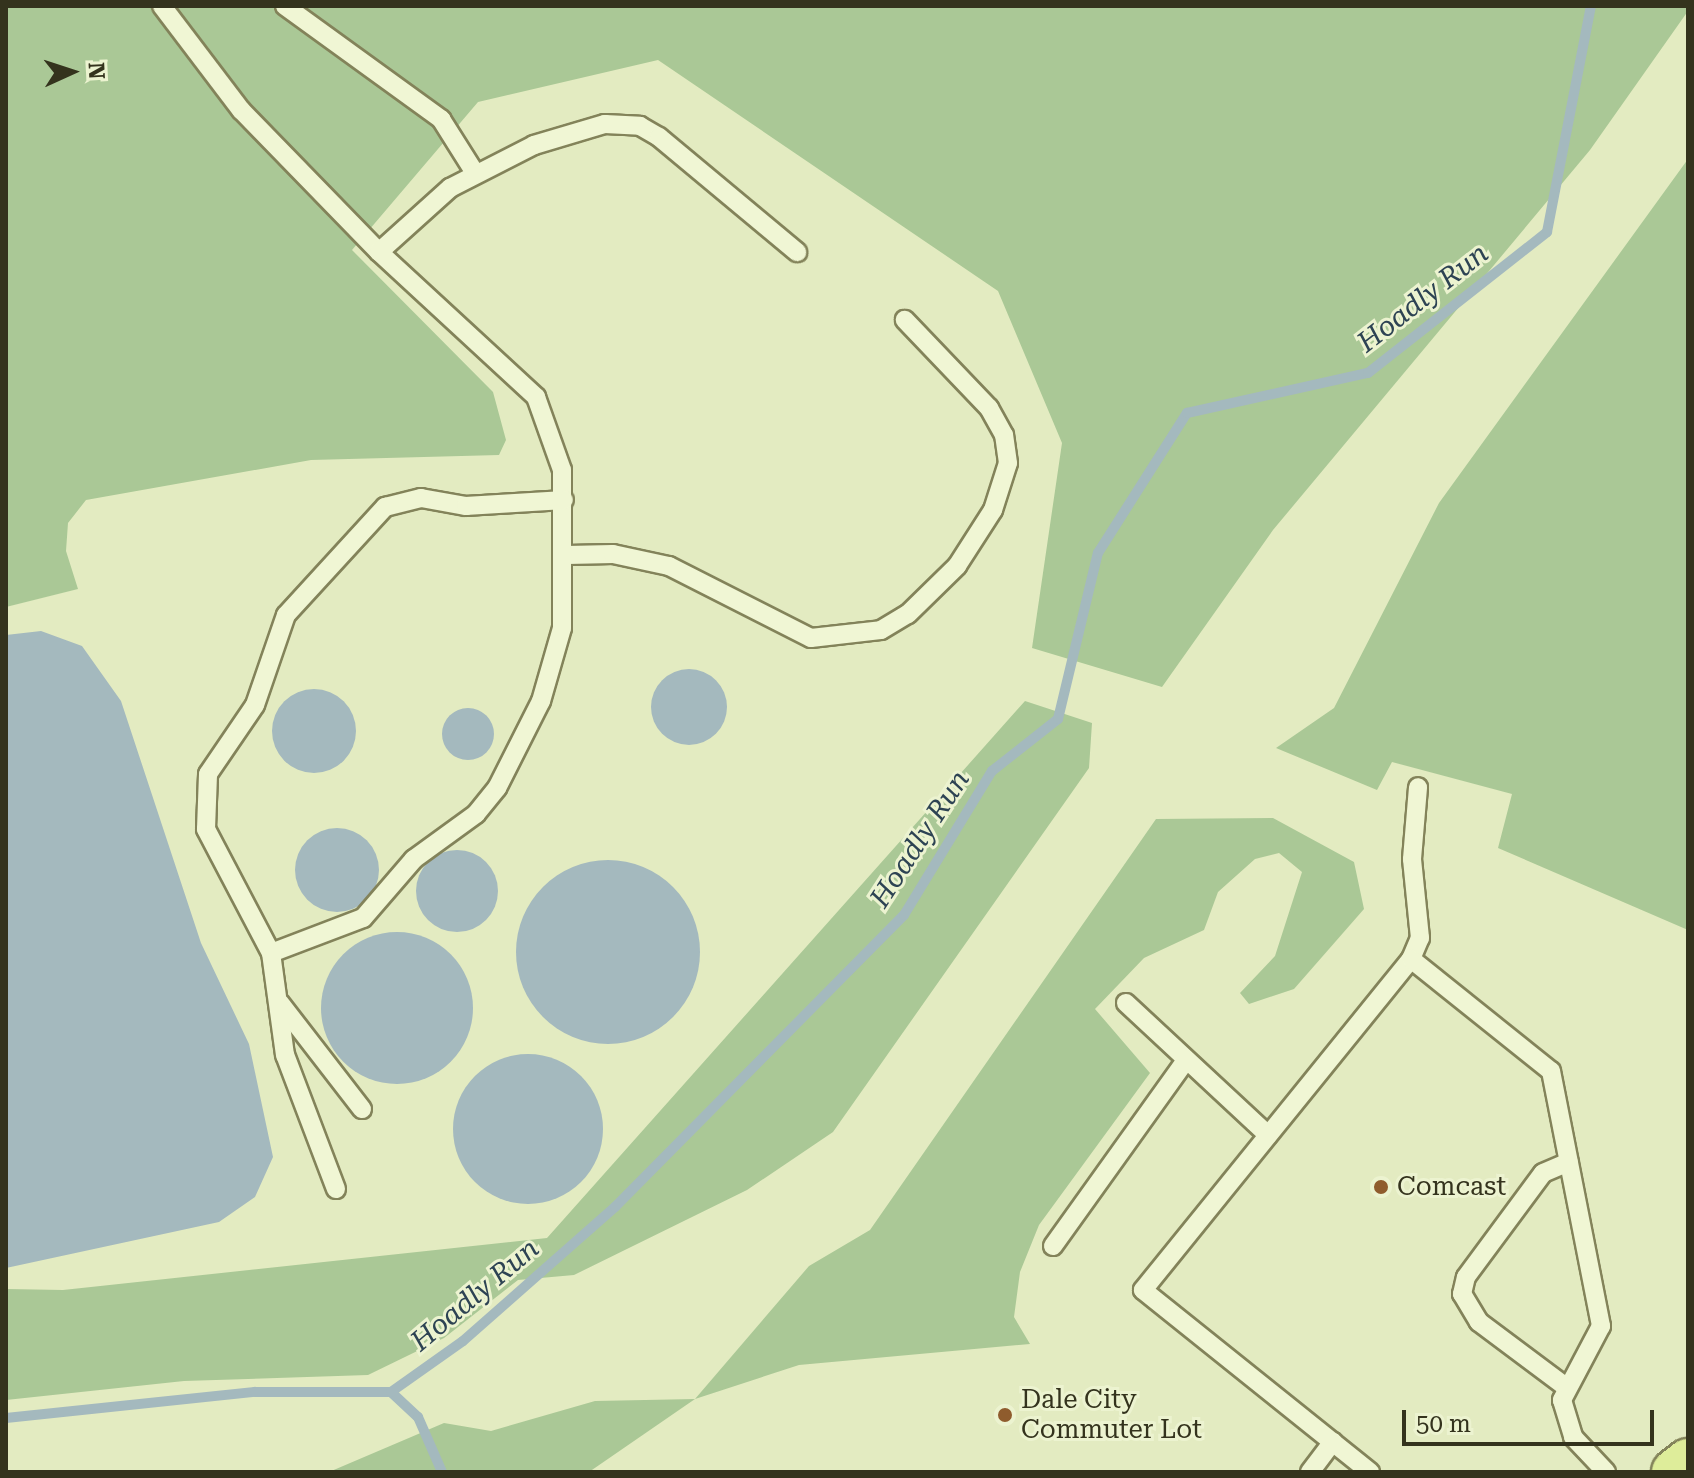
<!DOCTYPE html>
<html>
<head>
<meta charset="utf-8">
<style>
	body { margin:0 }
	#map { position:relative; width:1694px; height:1478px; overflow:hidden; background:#e3ebc1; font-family:"Roboto Serif",serif }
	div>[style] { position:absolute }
	.green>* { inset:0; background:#aac896 }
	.water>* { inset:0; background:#a4b9be }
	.round { border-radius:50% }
	.stream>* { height:10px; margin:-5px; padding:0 5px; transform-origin:5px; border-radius:5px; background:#a4b9be }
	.roads { filter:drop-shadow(2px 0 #83835a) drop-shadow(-2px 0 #83835a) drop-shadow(0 2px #83835a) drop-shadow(0 -2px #83835a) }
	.lane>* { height:18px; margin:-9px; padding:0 9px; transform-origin:9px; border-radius:9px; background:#f0f6d4 }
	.primary>* { height:44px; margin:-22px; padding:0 22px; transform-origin:22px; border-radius:22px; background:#deed9a }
	.dots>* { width:22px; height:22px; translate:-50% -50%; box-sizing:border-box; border:4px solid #ecf3d0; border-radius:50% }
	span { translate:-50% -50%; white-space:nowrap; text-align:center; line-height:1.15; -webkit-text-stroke:6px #ecf3d0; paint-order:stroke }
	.poi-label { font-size:26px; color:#34331d }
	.left { translate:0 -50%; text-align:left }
	.water-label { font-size:28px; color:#2d4353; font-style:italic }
	.frame { position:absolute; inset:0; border:8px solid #34331d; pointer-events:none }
	.north { position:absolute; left:32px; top:32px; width:80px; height:80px; -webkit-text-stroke:6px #ecf3d0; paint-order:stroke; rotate:87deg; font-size:22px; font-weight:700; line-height:32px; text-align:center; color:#34331d }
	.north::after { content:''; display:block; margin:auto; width:28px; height:36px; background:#34331d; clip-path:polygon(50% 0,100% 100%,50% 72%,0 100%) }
	.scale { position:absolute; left:1402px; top:1410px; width:252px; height:36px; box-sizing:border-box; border:4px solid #34331d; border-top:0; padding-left:10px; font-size:24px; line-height:28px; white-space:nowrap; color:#34331d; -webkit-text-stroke:6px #ecf3d0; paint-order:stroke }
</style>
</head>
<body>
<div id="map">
	<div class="green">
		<div style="clip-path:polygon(6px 6px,1688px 6px,1688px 11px,1590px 150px,1273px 530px,1162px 687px,1032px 648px,1062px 443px,998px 291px,658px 60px,478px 102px,352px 250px,493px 392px,506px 440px,499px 455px,311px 460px,86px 500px,68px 523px,66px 551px,78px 589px,6px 607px)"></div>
		<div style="clip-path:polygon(1688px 159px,1688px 930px,1498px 848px,1512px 794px,1392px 762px,1377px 790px,1276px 748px,1334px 708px,1439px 503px)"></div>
		<div style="clip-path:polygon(1025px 701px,1092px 723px,1089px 768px,833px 1132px,747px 1190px,574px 1275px,518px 1280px,444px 1338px,368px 1375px,184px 1381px,6px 1400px,6px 1289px,63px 1290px,547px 1238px)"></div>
		<div style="clip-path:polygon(1273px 818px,1354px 862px,1364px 909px,1294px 989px,1249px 1004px,1240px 993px,1275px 956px,1302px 872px,1279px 853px,1255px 859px,1218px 892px,1204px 930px,1144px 958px,1095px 1009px,1150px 1073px,1039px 1225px,1020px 1272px,1014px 1317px,1030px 1344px,799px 1365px,695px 1399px,589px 1472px,329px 1472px,444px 1423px,491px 1431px,595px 1401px,695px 1399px,809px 1266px,870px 1230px,1156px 819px)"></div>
	</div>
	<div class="water">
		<div style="clip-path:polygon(41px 631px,82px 646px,121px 701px,201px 943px,249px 1044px,273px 1157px,255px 1197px,219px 1222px,6px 1268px,6px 635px)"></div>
		<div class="round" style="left:651px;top:669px;width:76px;height:76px"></div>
		<div class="round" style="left:272px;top:689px;width:84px;height:84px"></div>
		<div class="round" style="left:442px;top:708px;width:52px;height:52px"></div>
		<div class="round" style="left:295px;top:828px;width:84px;height:84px"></div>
		<div class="round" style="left:416px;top:850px;width:82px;height:82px"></div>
		<div class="round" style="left:516px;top:860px;width:184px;height:184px"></div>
		<div class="round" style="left:321px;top:932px;width:152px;height:152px"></div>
		<div class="round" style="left:453px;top:1054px;width:150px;height:150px"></div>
	</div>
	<div class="stream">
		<div style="left:391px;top:1392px;width:37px;rotate:43deg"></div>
		<div style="left:418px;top:1417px;width:60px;rotate:66.4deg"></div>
		<div style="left:6px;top:1418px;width:250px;rotate:-6deg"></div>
		<div style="left:255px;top:1392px;width:136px"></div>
		<div style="left:391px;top:1392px;width:88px;rotate:-35.3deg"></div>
		<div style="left:463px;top:1341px;width:203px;rotate:-41.4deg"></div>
		<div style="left:615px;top:1207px;width:411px;rotate:-45.3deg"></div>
		<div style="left:904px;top:915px;width:169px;rotate:-58.6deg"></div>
		<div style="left:992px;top:771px;width:84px;rotate:-38.2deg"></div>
		<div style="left:1058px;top:719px;width:171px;rotate:-76.5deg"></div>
		<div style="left:1098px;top:553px;width:166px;rotate:-57.6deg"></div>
		<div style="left:1187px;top:413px;width:185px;rotate:-12.5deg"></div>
		<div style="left:1368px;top:373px;width:228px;rotate:-38.2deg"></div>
		<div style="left:1547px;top:232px;width:230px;rotate:-79deg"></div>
	</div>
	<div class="roads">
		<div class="lane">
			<div style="left:162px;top:6px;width:131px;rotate:52.8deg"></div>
			<div style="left:241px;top:110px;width:198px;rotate:45.8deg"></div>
			<div style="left:379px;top:252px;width:214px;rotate:42.7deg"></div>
			<div style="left:536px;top:397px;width:77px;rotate:70.4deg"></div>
			<div style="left:562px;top:470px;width:158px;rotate:90deg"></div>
			<div style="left:562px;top:628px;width:76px;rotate:106deg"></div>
			<div style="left:541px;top:701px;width:97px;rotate:116.8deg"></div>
			<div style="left:497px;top:788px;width:33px;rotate:129deg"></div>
			<div style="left:476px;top:814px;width:77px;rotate:144deg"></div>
			<div style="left:414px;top:859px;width:78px;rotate:130.8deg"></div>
			<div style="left:363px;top:918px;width:98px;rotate:159.2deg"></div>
			<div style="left:285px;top:6px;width:193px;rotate:35.9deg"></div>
			<div style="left:441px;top:119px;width:64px;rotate:57.8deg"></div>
			<div style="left:379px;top:252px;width:96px;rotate:-42deg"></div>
			<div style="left:450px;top:188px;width:94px;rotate:-27.1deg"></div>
			<div style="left:534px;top:145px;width:74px;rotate:-16.5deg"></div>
			<div style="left:605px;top:124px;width:35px;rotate:3deg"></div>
			<div style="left:640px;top:126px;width:22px;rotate:30deg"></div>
			<div style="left:659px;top:137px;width:180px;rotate:39.8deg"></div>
			<div style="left:567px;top:555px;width:46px;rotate:-1.2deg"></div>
			<div style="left:613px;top:554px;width:57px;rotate:12.1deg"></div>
			<div style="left:669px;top:566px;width:159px;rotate:26.9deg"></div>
			<div style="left:811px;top:638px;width:70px;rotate:-6.5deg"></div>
			<div style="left:881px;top:630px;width:31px;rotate:-31deg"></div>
			<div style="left:908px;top:614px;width:69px;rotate:-44.4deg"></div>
			<div style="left:957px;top:566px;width:67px;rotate:-57.3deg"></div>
			<div style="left:993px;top:510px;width:49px;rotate:-72.3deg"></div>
			<div style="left:1008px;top:463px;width:28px;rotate:-98deg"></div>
			<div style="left:1004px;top:435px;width:31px;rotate:-119deg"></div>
			<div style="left:989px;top:408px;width:122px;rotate:-133.7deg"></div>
			<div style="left:1411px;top:959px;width:23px;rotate:-67deg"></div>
			<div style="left:1420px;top:938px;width:79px;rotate:-95.8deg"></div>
			<div style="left:1412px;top:859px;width:72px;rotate:-85.2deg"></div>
			<div style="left:280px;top:1003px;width:134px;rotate:52.3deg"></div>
			<div style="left:1126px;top:1003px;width:194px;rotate:42.9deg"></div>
			<div style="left:336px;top:1189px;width:143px;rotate:-110.8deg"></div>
			<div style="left:285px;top:1055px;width:103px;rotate:-97.8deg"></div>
			<div style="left:271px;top:953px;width:140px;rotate:-117.7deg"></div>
			<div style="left:206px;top:829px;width:55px;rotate:-87.9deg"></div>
			<div style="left:208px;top:774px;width:83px;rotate:-55.7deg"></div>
			<div style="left:255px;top:705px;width:95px;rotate:-71deg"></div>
			<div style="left:286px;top:615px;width:147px;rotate:-47.5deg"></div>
			<div style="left:385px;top:507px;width:37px;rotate:-14deg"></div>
			<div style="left:421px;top:498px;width:46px;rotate:10.1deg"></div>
			<div style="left:466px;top:506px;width:98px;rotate:-3.5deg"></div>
			<div style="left:1053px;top:1246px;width:229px;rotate:-54.4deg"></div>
			<div style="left:1566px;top:1387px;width:109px;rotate:-143.2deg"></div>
			<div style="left:1479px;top:1322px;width:33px;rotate:-121deg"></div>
			<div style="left:1462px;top:1294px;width:17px;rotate:-77deg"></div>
			<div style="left:1466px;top:1277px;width:129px;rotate:-53.5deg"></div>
			<div style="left:1543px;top:1173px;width:28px;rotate:-23deg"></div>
			<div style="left:1310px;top:1472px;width:38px;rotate:-53deg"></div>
			<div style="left:1370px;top:1472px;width:291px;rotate:-141.3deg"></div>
			<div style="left:1143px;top:1290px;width:426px;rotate:-51deg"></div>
			<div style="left:1411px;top:959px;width:179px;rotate:38.7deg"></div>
			<div style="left:1551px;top:1071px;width:260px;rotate:78.9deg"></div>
			<div style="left:1601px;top:1326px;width:84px;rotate:117.8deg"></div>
			<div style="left:1562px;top:1400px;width:39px;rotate:73deg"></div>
			<div style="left:1573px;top:1437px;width:48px;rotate:46.7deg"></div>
		</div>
		<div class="primary">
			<div style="left:1674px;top:1472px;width:18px;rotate:-38deg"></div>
		</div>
	</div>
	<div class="dots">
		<div style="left:1381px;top:1187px;background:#8f5c2d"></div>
		<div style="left:1005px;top:1415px;background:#8f5c2d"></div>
	</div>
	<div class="poi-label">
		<span class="left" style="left:1397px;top:1187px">Comcast</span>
		<span class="left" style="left:1021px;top:1415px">Dale City<br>Commuter Lot</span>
	</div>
	<div class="water-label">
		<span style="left:1423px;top:298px;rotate:-38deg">Hoadly Run</span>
		<span style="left:920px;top:839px;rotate:-57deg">Hoadly Run</span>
		<span style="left:475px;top:1295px;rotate:-40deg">Hoadly Run</span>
	</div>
	<div class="frame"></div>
	<div class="north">N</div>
	<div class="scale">50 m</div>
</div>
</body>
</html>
